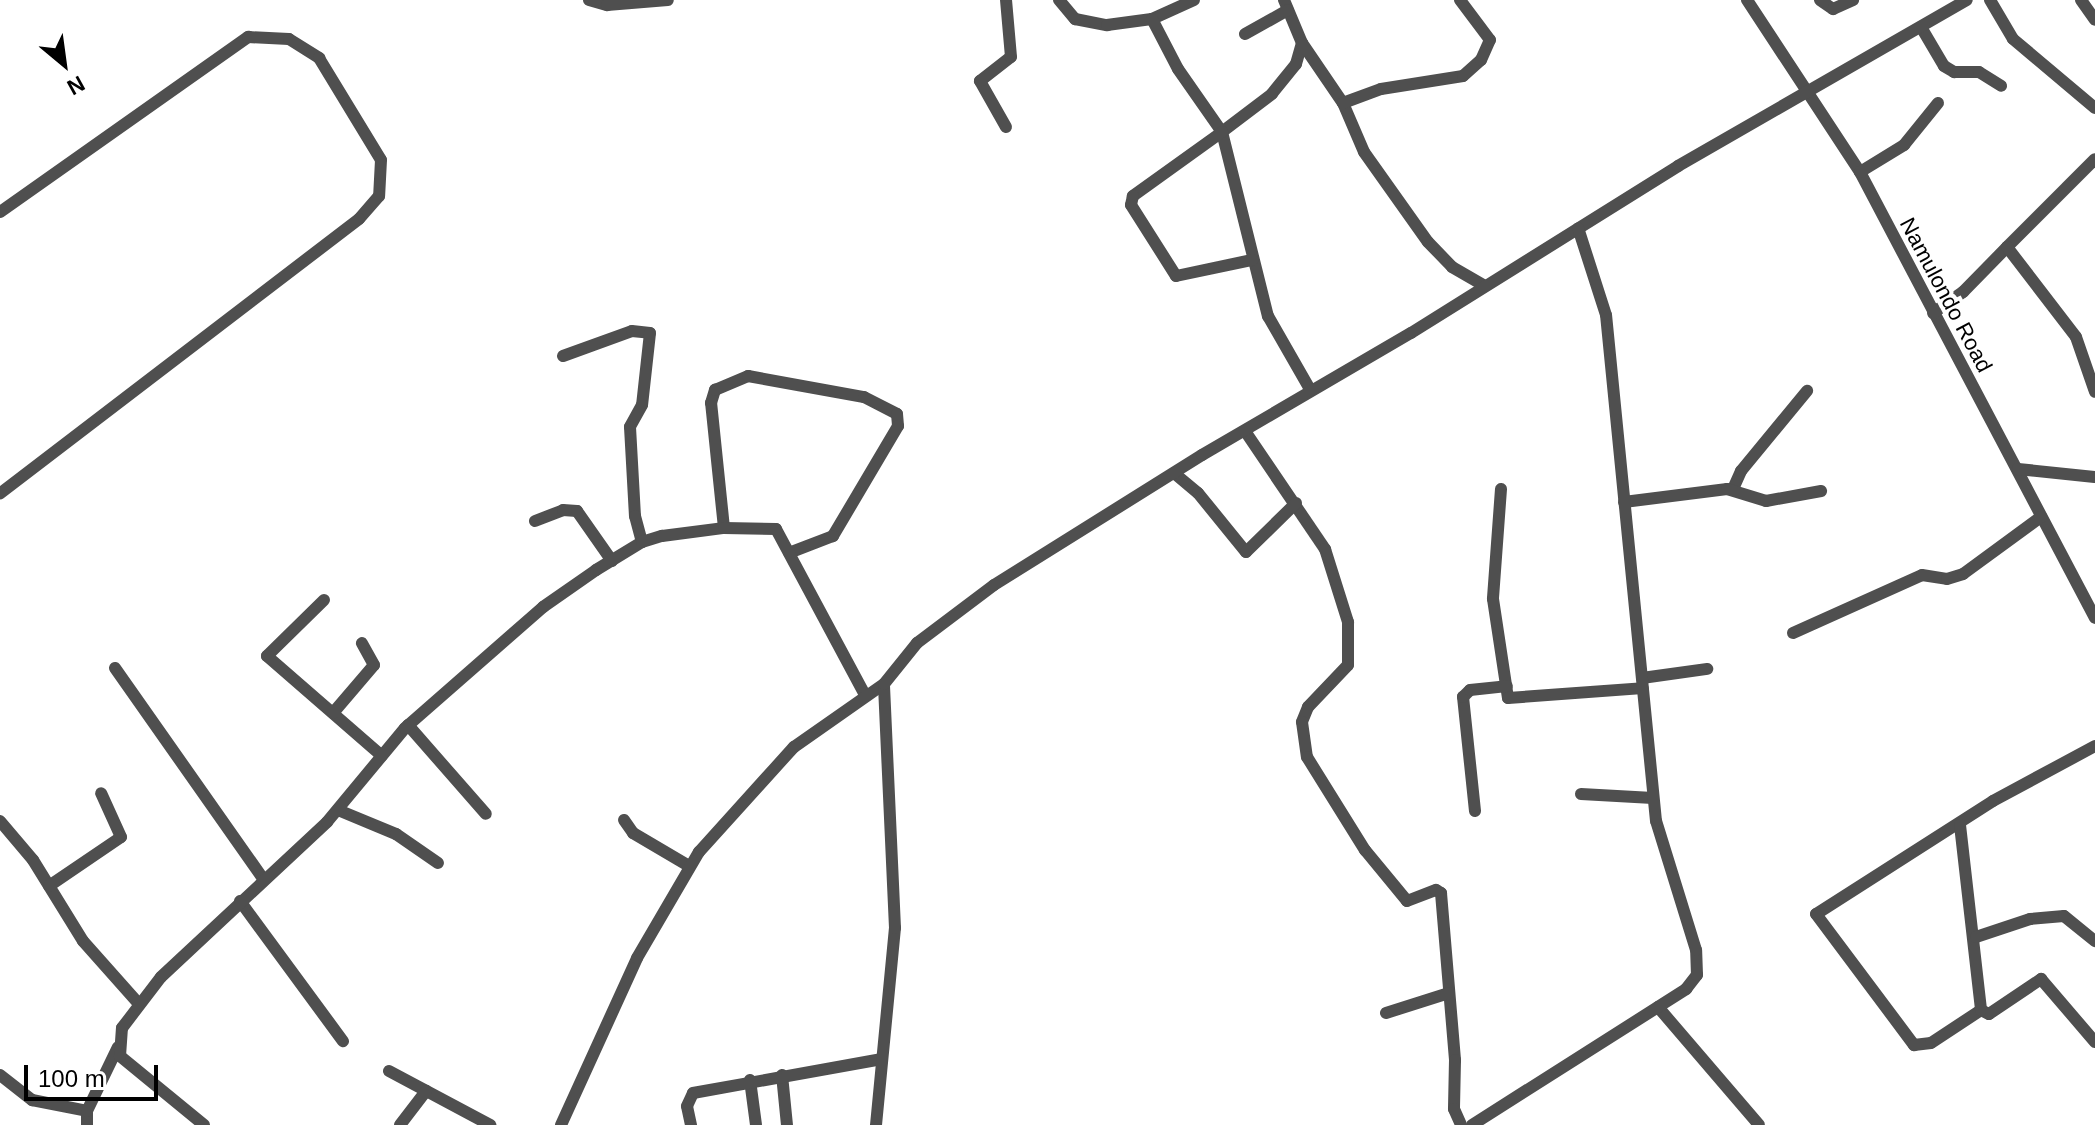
<!DOCTYPE html>
<html>
<head>
<meta charset="utf-8">
<style>
	body { margin:0 }
	#map { position:relative; width:2095px; height:1125px; overflow:hidden; background:#fff; font-family:Helvetica,sans-serif }
	div>[style] { position:absolute }
	.minor>* { height:12px; margin:-6px; padding:0 6px; transform-origin:6px; border-radius:6px; background:#4f4f4f }
	span { translate:-50% -50%; white-space:nowrap; text-align:center; line-height:1.15; -webkit-text-stroke:8px #fff; paint-order:stroke }
	.street-label { font-size:22px; color:#000 }
	.north { position:absolute; left:24px; top:24px; width:80px; height:80px; -webkit-text-stroke:6px #fff; paint-order:stroke; rotate:151deg; font-size:22px; font-weight:700; line-height:32px; text-align:center; color:#000 }
	.north::after { content:''; display:block; margin:auto; width:28px; height:36px; background:#000; clip-path:polygon(50% 0,100% 100%,50% 72%,0 100%) }
	.scale { position:absolute; left:24px; top:1065px; width:134px; height:36px; box-sizing:border-box; border:4px solid #000; border-top:0; padding-left:10px; font-size:24px; line-height:28px; white-space:nowrap; color:#000; -webkit-text-stroke:6px #fff; paint-order:stroke }
</style>
</head>
<body>
<div id="map">
	<div class="minor">
		<div style="left:589px;top:0;width:19px;rotate:16deg"></div>
		<div style="left:607px;top:5px;width:61px;rotate:-4.7deg"></div>
		<div style="left:1059px;top:0;width:25px;rotate:50deg"></div>
		<div style="left:1075px;top:19px;width:33px;rotate:11deg"></div>
		<div style="left:1107px;top:25px;width:45px;rotate:-7.6deg"></div>
		<div style="left:1152px;top:19px;width:46px;rotate:-24.3deg"></div>
		<div style="left:1284px;top:0;width:47px;rotate:67.3deg"></div>
		<div style="left:1302px;top:43px;width:22px;rotate:106deg"></div>
		<div style="left:1296px;top:64px;width:38px;rotate:129deg"></div>
		<div style="left:1272px;top:94px;width:63px;rotate:142.8deg"></div>
		<div style="left:1222px;top:132px;width:190px;rotate:76deg"></div>
		<div style="left:1268px;top:316px;width:86px;rotate:60.2deg"></div>
		<div style="left:1747px;top:0;width:206px;rotate:56.7deg"></div>
		<div style="left:1860px;top:172px;width:504px;rotate:62.21deg"></div>
		<div style="left:1820px;top:0;width:16px;rotate:35deg"></div>
		<div style="left:1833px;top:9px;width:22px;rotate:-24deg"></div>
		<div style="left:1990px;top:0;width:45px;rotate:59.5deg"></div>
		<div style="left:2013px;top:39px;width:107px;rotate:40.1deg"></div>
		<div style="left:2081px;top:0;width:24px;rotate:55deg"></div>
		<div style="left:1152px;top:19px;width:56px;rotate:62.5deg"></div>
		<div style="left:1178px;top:69px;width:77px;rotate:55.1deg"></div>
		<div style="left:1222px;top:132px;width:110px;rotate:144.3deg"></div>
		<div style="left:1133px;top:196px;width:9px;rotate:103deg"></div>
		<div style="left:1131px;top:205px;width:84px;rotate:57.6deg"></div>
		<div style="left:1176px;top:276px;width:78px;rotate:-11.9deg"></div>
		<div style="left:1921px;top:27px;width:45px;rotate:59.5deg"></div>
		<div style="left:1944px;top:66px;width:12px;rotate:31deg"></div>
		<div style="left:1954px;top:72px;width:25px"></div>
		<div style="left:1979px;top:72px;width:26px;rotate:32deg"></div>
		<div style="left:1245px;top:34px;width:49px;rotate:-29.2deg"></div>
		<div style="left:1302px;top:43px;width:73px;rotate:55.7deg"></div>
		<div style="left:1343px;top:103px;width:53px;rotate:66.8deg"></div>
		<div style="left:1364px;top:152px;width:110px;rotate:54.6deg"></div>
		<div style="left:1428px;top:242px;width:35px;rotate:46deg"></div>
		<div style="left:1452px;top:267px;width:38px;rotate:30deg"></div>
		<div style="left:1343px;top:103px;width:40px;rotate:-20.2deg"></div>
		<div style="left:1381px;top:89px;width:83px;rotate:-9deg"></div>
		<div style="left:1463px;top:76px;width:24px;rotate:-42deg"></div>
		<div style="left:1481px;top:60px;width:22px;rotate:-66deg"></div>
		<div style="left:1490px;top:40px;width:50px;rotate:-126.9deg"></div>
		<div style="left:1006px;top:127px;width:53px;rotate:-119.5deg"></div>
		<div style="left:980px;top:81px;width:39px;rotate:-38deg"></div>
		<div style="left:1011px;top:57px;width:57px;rotate:-95deg"></div>
		<div style="left:1860px;top:172px;width:52px;rotate:-31.5deg"></div>
		<div style="left:1904px;top:145px;width:54px;rotate:-51deg"></div>
		<div style="left:0;top:212px;width:304px;rotate:-35.2deg"></div>
		<div style="left:248px;top:37px;width:41px;rotate:2.8deg"></div>
		<div style="left:289px;top:39px;width:36px;rotate:32deg"></div>
		<div style="left:319px;top:58px;width:119px;rotate:58.7deg"></div>
		<div style="left:381px;top:160px;width:36px;rotate:93deg"></div>
		<div style="left:379px;top:196px;width:30px;rotate:131deg"></div>
		<div style="left:359px;top:219px;width:452px;rotate:142.6deg"></div>
		<div style="left:2007px;top:247px;width:124px;rotate:-45deg"></div>
		<div style="left:1933px;top:313px;width:37px;rotate:-35deg"></div>
		<div style="left:1963px;top:292px;width:63px;rotate:-45.6deg"></div>
		<div style="left:2007px;top:247px;width:113px;rotate:52.5deg"></div>
		<div style="left:2076px;top:337px;width:58px;rotate:70.9deg"></div>
		<div style="left:563px;top:356px;width:73px;rotate:-19.9deg"></div>
		<div style="left:632px;top:331px;width:18px;rotate:6deg"></div>
		<div style="left:650px;top:333px;width:72px;rotate:96.3deg"></div>
		<div style="left:642px;top:405px;width:25px;rotate:119deg"></div>
		<div style="left:630px;top:427px;width:89px;rotate:86.8deg"></div>
		<div style="left:635px;top:516px;width:27px;rotate:75deg"></div>
		<div style="left:1245px;top:431px;width:143px;rotate:55.9deg"></div>
		<div style="left:1325px;top:549px;width:77px;rotate:72.5deg"></div>
		<div style="left:1348px;top:622px;width:43px;rotate:90deg"></div>
		<div style="left:1348px;top:665px;width:58px;rotate:133.6deg"></div>
		<div style="left:1308px;top:707px;width:16px;rotate:112deg"></div>
		<div style="left:1302px;top:722px;width:35px;rotate:82deg"></div>
		<div style="left:1307px;top:757px;width:110px;rotate:58.1deg"></div>
		<div style="left:1365px;top:850px;width:66px;rotate:50.5deg"></div>
		<div style="left:1407px;top:901px;width:31px;rotate:-21deg"></div>
		<div style="left:1436px;top:890px;width:6px;rotate:31deg"></div>
		<div style="left:1441px;top:893px;width:168px;rotate:85.2deg"></div>
		<div style="left:1455px;top:1060px;width:49px;rotate:91.2deg"></div>
		<div style="left:1454px;top:1109px;width:17px;rotate:66deg"></div>
		<div style="left:2018px;top:469px;width:77px;rotate:5.9deg"></div>
		<div style="left:1174px;top:473px;width:31px;rotate:40deg"></div>
		<div style="left:1198px;top:493px;width:76px;rotate:50.9deg"></div>
		<div style="left:1246px;top:552px;width:70px;rotate:-44.4deg"></div>
		<div style="left:1501px;top:489px;width:110px;rotate:94.2deg"></div>
		<div style="left:1493px;top:599px;width:100px;rotate:81.4deg"></div>
		<div style="left:1508px;top:698px;width:135px;rotate:-4.2deg"></div>
		<div style="left:1733px;top:489px;width:20px;rotate:-66deg"></div>
		<div style="left:1741px;top:471px;width:104px;rotate:-50.5deg"></div>
		<div style="left:1624px;top:502px;width:104px;rotate:-7.2deg"></div>
		<div style="left:1727px;top:489px;width:41px;rotate:17.1deg"></div>
		<div style="left:1766px;top:501px;width:56px;rotate:-10.3deg"></div>
		<div style="left:535px;top:521px;width:30px;rotate:-21deg"></div>
		<div style="left:563px;top:510px;width:14px;rotate:4deg"></div>
		<div style="left:577px;top:511px;width:61px;rotate:55deg"></div>
		<div style="left:724px;top:528px;width:126px;rotate:-95.9deg"></div>
		<div style="left:711px;top:403px;width:14px;rotate:-73deg"></div>
		<div style="left:715px;top:390px;width:36px;rotate:-23deg"></div>
		<div style="left:748px;top:376px;width:118px;rotate:10.3deg"></div>
		<div style="left:864px;top:397px;width:37px;rotate:27deg"></div>
		<div style="left:897px;top:414px;width:12px;rotate:85deg"></div>
		<div style="left:898px;top:426px;width:128px;rotate:120.6deg"></div>
		<div style="left:833px;top:536px;width:47px;rotate:158.9deg"></div>
		<div style="left:324px;top:600px;width:80px;rotate:135.5deg"></div>
		<div style="left:267px;top:656px;width:152px;rotate:41deg"></div>
		<div style="left:1793px;top:633px;width:141px;rotate:-24.2deg"></div>
		<div style="left:1922px;top:575px;width:25px;rotate:9deg"></div>
		<div style="left:1947px;top:579px;width:17px;rotate:-17deg"></div>
		<div style="left:1963px;top:574px;width:97px;rotate:-36.2deg"></div>
		<div style="left:115px;top:668px;width:259px;rotate:54.9deg"></div>
		<div style="left:1642px;top:678px;width:66px;rotate:-7.9deg"></div>
		<div style="left:333px;top:713px;width:63px;rotate:-49.5deg"></div>
		<div style="left:374px;top:665px;width:25px;rotate:-119deg"></div>
		<div style="left:408px;top:725px;width:118px;rotate:48.8deg"></div>
		<div style="left:2095px;top:746px;width:116px;rotate:151.7deg"></div>
		<div style="left:1993px;top:801px;width:210px;rotate:147.4deg"></div>
		<div style="left:1816px;top:914px;width:164px;rotate:53.2deg"></div>
		<div style="left:1914px;top:1045px;width:17px;rotate:-7deg"></div>
		<div style="left:1931px;top:1043px;width:60px;rotate:-33.4deg"></div>
		<div style="left:1981px;top:1010px;width:9px;rotate:27deg"></div>
		<div style="left:1989px;top:1014px;width:63px;rotate:-33.9deg"></div>
		<div style="left:2041px;top:979px;width:83px;rotate:49.4deg"></div>
		<div style="left:1581px;top:794px;width:72px;rotate:3.2deg"></div>
		<div style="left:338px;top:810px;width:63px;rotate:22.5deg"></div>
		<div style="left:396px;top:834px;width:51px;rotate:34.6deg"></div>
		<div style="left:1475px;top:811px;width:115px;rotate:-96deg"></div>
		<div style="left:1463px;top:697px;width:10px;rotate:-45deg"></div>
		<div style="left:1470px;top:690px;width:37px;rotate:-6deg"></div>
		<div style="left:624px;top:820px;width:16px;rotate:55deg"></div>
		<div style="left:633px;top:833px;width:65px;rotate:30.5deg"></div>
		<div style="left:0;top:821px;width:51px;rotate:49.8deg"></div>
		<div style="left:33px;top:860px;width:95px;rotate:58.3deg"></div>
		<div style="left:83px;top:941px;width:84px;rotate:48.4deg"></div>
		<div style="left:1960px;top:825px;width:186px;rotate:83.5deg"></div>
		<div style="left:49px;top:886px;width:87px;rotate:-34.2deg"></div>
		<div style="left:121px;top:837px;width:48px;rotate:-114.4deg"></div>
		<div style="left:240px;top:901px;width:174px;rotate:53.7deg"></div>
		<div style="left:1976px;top:937px;width:57px;rotate:-18.4deg"></div>
		<div style="left:2030px;top:919px;width:34px;rotate:-5deg"></div>
		<div style="left:2064px;top:916px;width:40px;rotate:39deg"></div>
		<div style="left:1658px;top:1007px;width:155px;rotate:49.4deg"></div>
		<div style="left:1386px;top:1013px;width:66px;rotate:-17.6deg"></div>
		<div style="left:389px;top:1071px;width:115px;rotate:28.1deg"></div>
		<div style="left:0;top:1075px;width:41px;rotate:38deg"></div>
		<div style="left:32px;top:1100px;width:56px;rotate:11.3deg"></div>
		<div style="left:87px;top:1111px;width:14px;rotate:90deg"></div>
		<div style="left:782px;top:1075px;width:50px;rotate:84.3deg"></div>
		<div style="left:750px;top:1080px;width:45px;rotate:82.4deg"></div>
		<div style="left:87px;top:1111px;width:71px;rotate:-64.2deg"></div>
		<div style="left:204px;top:1125px;width:109px;rotate:-140.6deg"></div>
		<div style="left:120px;top:1056px;width:28px;rotate:-86deg"></div>
		<div style="left:122px;top:1028px;width:64px;rotate:-52.6deg"></div>
		<div style="left:161px;top:977px;width:227px;rotate:-43deg"></div>
		<div style="left:327px;top:822px;width:122px;rotate:-50.3deg"></div>
		<div style="left:405px;top:728px;width:184px;rotate:-41.2deg"></div>
		<div style="left:543px;top:607px;width:65px;rotate:-34.9deg"></div>
		<div style="left:596px;top:570px;width:54px;rotate:-31.3deg"></div>
		<div style="left:642px;top:542px;width:21px;rotate:-17deg"></div>
		<div style="left:662px;top:536px;width:63px;rotate:-7.4deg"></div>
		<div style="left:724px;top:528px;width:52px;rotate:1.1deg"></div>
		<div style="left:776px;top:529px;width:188px;rotate:61.8deg"></div>
		<div style="left:400px;top:1125px;width:43px;rotate:-52.6deg"></div>
		<div style="left:561px;top:1125px;width:183px;rotate:-65.5deg"></div>
		<div style="left:637px;top:958px;width:123px;rotate:-59.7deg"></div>
		<div style="left:699px;top:852px;width:142px;rotate:-47.9deg"></div>
		<div style="left:794px;top:747px;width:110px;rotate:-35deg"></div>
		<div style="left:691px;top:1125px;width:19px;rotate:-102deg"></div>
		<div style="left:687px;top:1106px;width:14px;rotate:-65deg"></div>
		<div style="left:693px;top:1093px;width:192px;rotate:-10.2deg"></div>
		<div style="left:876px;top:1125px;width:198px;rotate:-84.5deg"></div>
		<div style="left:895px;top:928px;width:244px;rotate:-92.6deg"></div>
		<div style="left:884px;top:684px;width:53px;rotate:-51.2deg"></div>
		<div style="left:917px;top:643px;width:96px;rotate:-37deg"></div>
		<div style="left:994px;top:585px;width:245px;rotate:-32deg"></div>
		<div style="left:1202px;top:455px;width:242px;rotate:-30.3deg"></div>
		<div style="left:1411px;top:333px;width:315px;rotate:-32deg"></div>
		<div style="left:1678px;top:166px;width:333px;rotate:-29.9deg"></div>
		<div style="left:1472px;top:1125px;width:254px;rotate:-32.4deg"></div>
		<div style="left:1686px;top:989px;width:18px;rotate:-52deg"></div>
		<div style="left:1697px;top:975px;width:25px;rotate:-92deg"></div>
		<div style="left:1696px;top:950px;width:135px;rotate:-107.2deg"></div>
		<div style="left:1656px;top:821px;width:508px;rotate:-95.64deg"></div>
		<div style="left:1606px;top:315px;width:91px;rotate:-107.8deg"></div>
	</div>
	<div class="street-label">
		<span style="left:1946px;top:295px;rotate:62deg">Namulondo Road</span>
	</div>
	<div class="north">N</div>
	<div class="scale">100 m</div>
</div>
</body>
</html>
